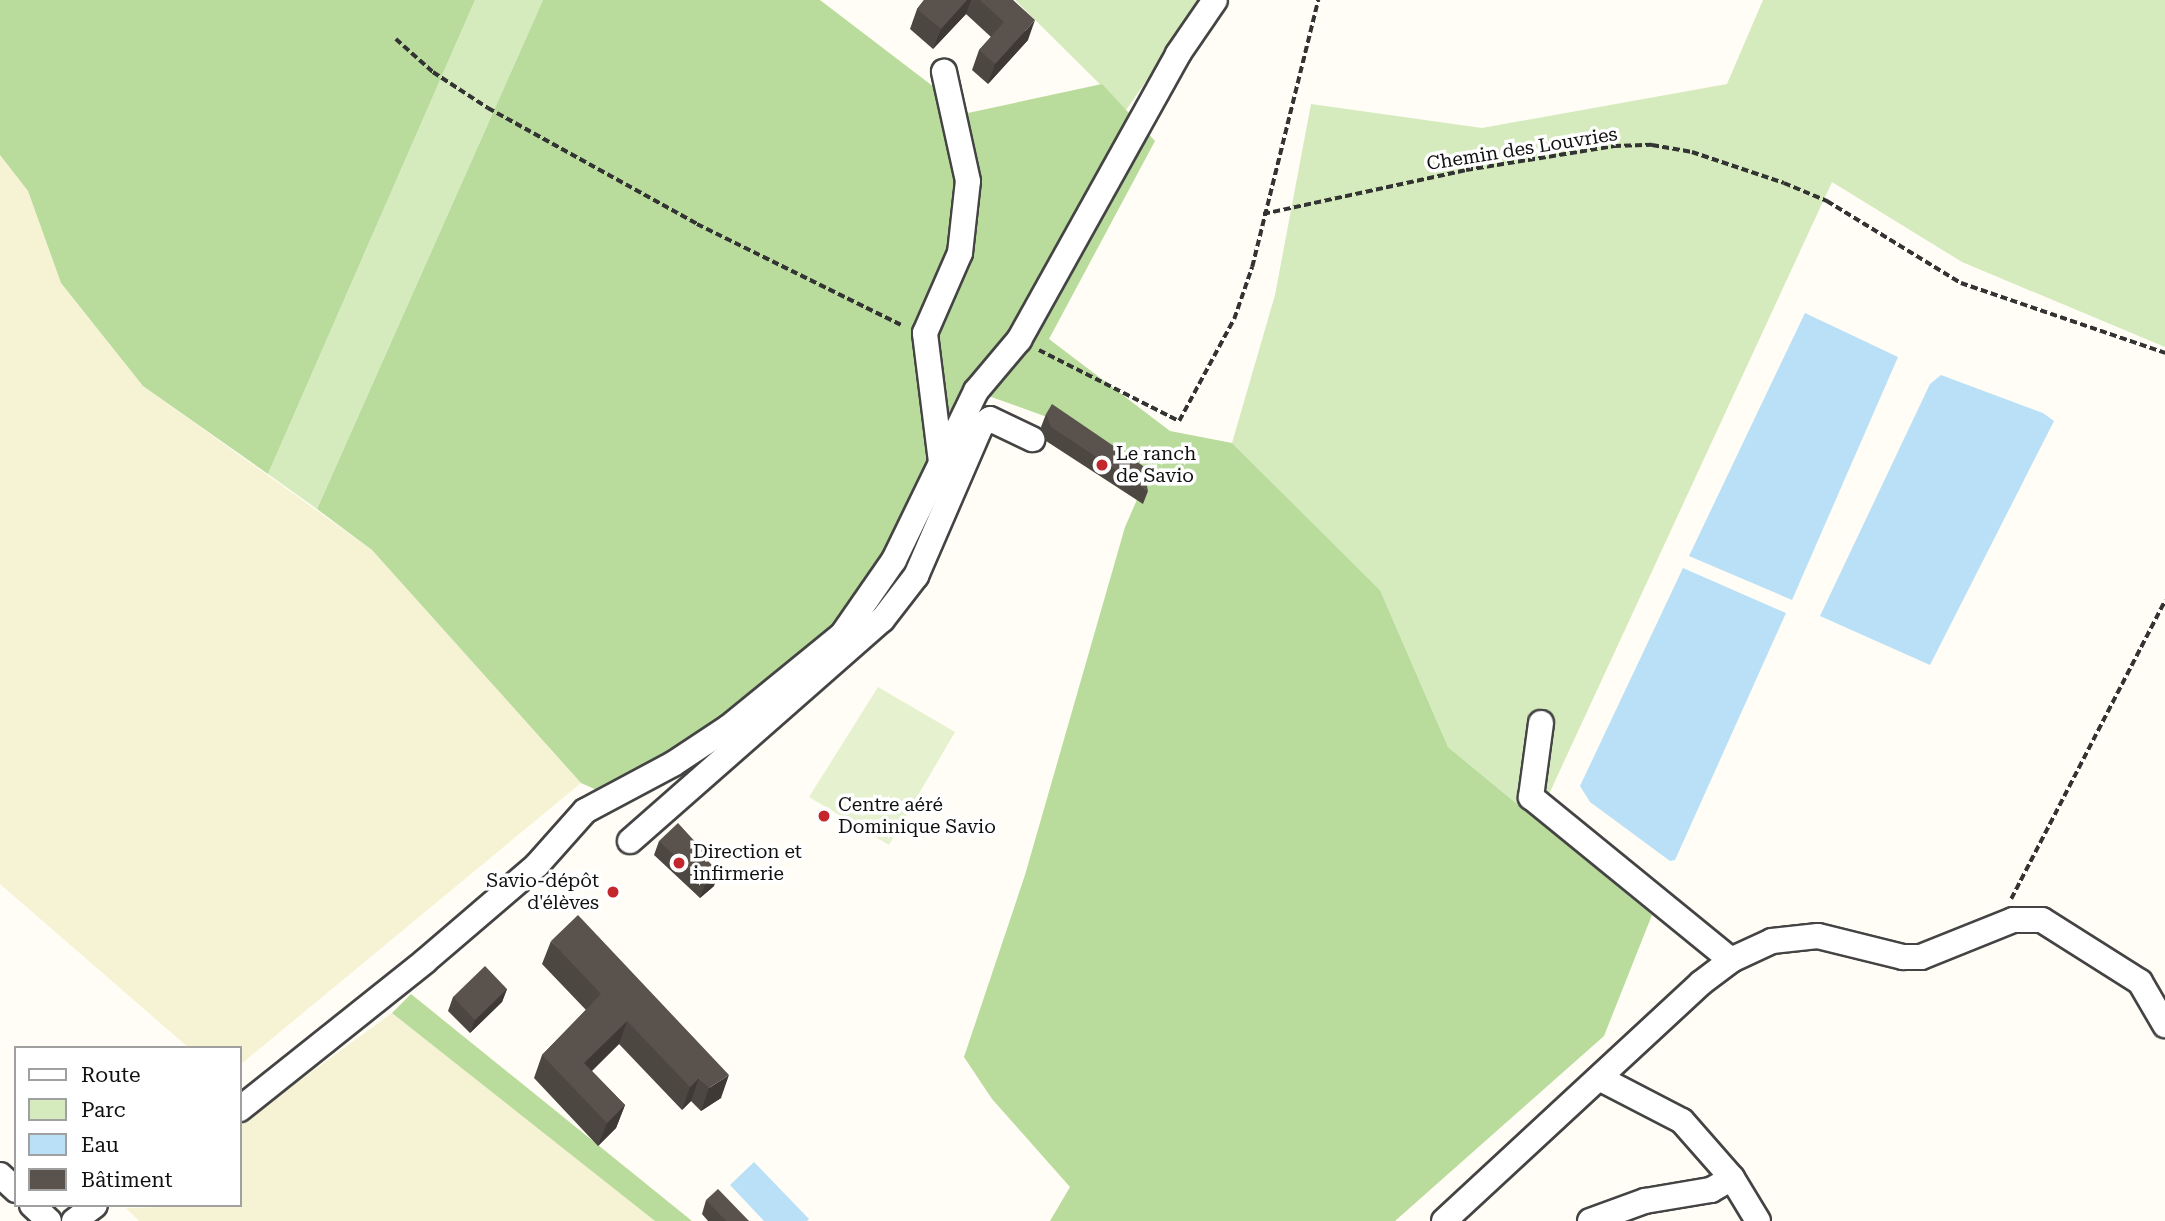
<!DOCTYPE html>
<html>
<head>
<meta charset="utf-8">
<style>
	body { margin:0 }
	#map { position:relative; width:2165px; height:1221px; overflow:hidden; background:#fffdf5; font-family:"Roboto Serif",serif }
	div>[style] { position:absolute }
	.farmland>* { inset:0; background:#f6f3d4 }
	.green>* { inset:0; background:#d5ebbd }
	.forest>* { inset:0; background:#b9dc9c }
	.pitch>* { inset:0; background:#e6f2cf }
	.water>* { inset:0; background:#b9e0f7 }
	.path>* { height:3.5px; margin-top:-1.75px; transform-origin:0; background:repeating-linear-gradient(90deg,#333 0 7px,transparent 0 10.5px) }
	.roads { filter:drop-shadow(2px 0 #444) drop-shadow(-2px 0 #444) drop-shadow(0 2px #444) drop-shadow(0 -2px #444) }
	.minor>* { height:24px; margin:-12px; padding:0 12px; transform-origin:12px; border-radius:12px; background:#fff }
	.wall>* { inset:0; background:#4d4742 }
	.shaded-wall>* { inset:0; background:#3f3936 }
	.building>* { inset:0; background:#5a524d }
	.dots>* { width:19px; height:19px; translate:-50% -50%; box-sizing:border-box; border:4px solid #fff; border-radius:50% }
	span { translate:-50% -50%; white-space:nowrap; text-align:center; line-height:1.15; -webkit-text-stroke:7px #fff; paint-order:stroke }
	.street-label { font-size:19px; color:#111 }
	.poi-label { font-size:19px; color:#111 }
	.left { translate:0 -50%; text-align:left }
	.right { translate:-100% -50%; text-align:right }
	.legend { position:absolute; left:14px; top:1046px; width:228px; height:161px; box-sizing:border-box; background:#fff; border:2px solid #a0a0a0; margin:0; padding:9px 12px; list-style:none; font-size:21px; color:#111 }
	.legend li { display:flex; align-items:center; gap:14px; height:35px }
	.legend b { width:35px; border:2px solid #a0a0a0 }
</style>
</head>
<body>
<div id="map">
	<div class="farmland">
		<div style="clip-path:polygon(0 155px,28px 191px,61px 283px,143px 386px,372px 550px,581px 783px,240px 1065px,240px 1048px,189px 1048px,0 884px)"></div>
		<div style="clip-path:polygon(392px 1013px,583px 1159px,655px 1221px,139px 1221px,126px 1208px,240px 1205px,240px 1124px)"></div>
	</div>
	<div class="green">
		<div style="clip-path:polygon(475px 0,543px 0,317px 509px,268px 474px)"></div>
		<div style="clip-path:polygon(1015px 0,1203px 0,1126px 110px)"></div>
		<div style="clip-path:polygon(1763px 0,2165px 0,2165px 347px,1962px 262px,1832px 182px,1537px 820px,1448px 747px,1380px 590px,1232px 443px,1275px 295px,1311px 104px,1482px 128px,1727px 84px)"></div>
	</div>
	<div class="forest">
		<div style="clip-path:polygon(0 0,475px 0,268px 474px,143px 386px,61px 283px,28px 191px,0 155px)"></div>
		<div style="clip-path:polygon(543px 0,820px 0,968px 113px,1102px 84px,1155px 141px,1049px 339px,1170px 431px,1232px 443px,1380px 590px,1448px 747px,1652px 915px,1604px 1036px,1395px 1221px,1050px 1221px,1070px 1187px,992px 1099px,964px 1057px,1025px 875px,1125px 527px,1143px 486px,1047px 417px,969px 389px,885px 556px,836px 632px,708px 731px,599px 791px,581px 783px,372px 550px,317px 509px)"></div>
		<div style="clip-path:polygon(411px 994px,692px 1221px,655px 1221px,392px 1013px)"></div>
	</div>
	<div class="pitch">
		<div style="clip-path:polygon(878px 687px,955px 732px,889px 845px,809px 797px)"></div>
	</div>
	<div class="water">
		<div style="clip-path:polygon(1805px 313px,1898px 357px,1792px 600px,1689px 556px)"></div>
		<div style="clip-path:polygon(1941px 375px,2043px 413px,2054px 421px,1930px 665px,1820px 616px,1930px 384px)"></div>
		<div style="clip-path:polygon(1683px 568px,1786px 613px,1675px 860px,1670px 861px,1590px 802px,1580px 786px)"></div>
		<div style="clip-path:polygon(754px 1162px,809px 1219px,807px 1221px,764px 1221px,730px 1185px)"></div>
	</div>
	<div class="path">
		<div style="left:396px;top:39px;width:50px;rotate:41.7deg"></div>
		<div style="left:433px;top:72px;width:66px;rotate:33.2deg"></div>
		<div style="left:488px;top:108px;width:239px;rotate:29deg"></div>
		<div style="left:697px;top:224px;width:230px;rotate:26.3deg"></div>
		<div style="left:1263px;top:214px;width:208px;rotate:-12.2deg"></div>
		<div style="left:1466px;top:170px;width:150px;rotate:-9.2deg"></div>
		<div style="left:1614px;top:146px;width:38px;rotate:-2deg"></div>
		<div style="left:1652px;top:145px;width:41px;rotate:9.9deg"></div>
		<div style="left:1692px;top:152px;width:97px;rotate:18.6deg"></div>
		<div style="left:1784px;top:183px;width:47px;rotate:22.7deg"></div>
		<div style="left:1827px;top:201px;width:157px;rotate:31.5deg"></div>
		<div style="left:1961px;top:283px;width:216px;rotate:18.9deg"></div>
		<div style="left:1039px;top:350px;width:157px;rotate:26.9deg"></div>
		<div style="left:1179px;top:421px;width:116px;rotate:-61.7deg"></div>
		<div style="left:1234px;top:319px;width:55px;rotate:-70.9deg"></div>
		<div style="left:1252px;top:267px;width:275px;rotate:-76.1deg"></div>
		<div style="left:2011px;top:899px;width:336px;rotate:-62.7deg"></div>
	</div>
	<div class="roads">
		<div class="minor">
			<div style="left:941px;top:462px;width:130px;rotate:-97.1deg"></div>
			<div style="left:925px;top:333px;width:87px;rotate:-66.4deg"></div>
			<div style="left:960px;top:253px;width:72px;rotate:-83.7deg"></div>
			<div style="left:968px;top:181px;width:112px;rotate:-102.4deg"></div>
			<div style="left:1541px;top:723px;width:75px;rotate:97.7deg"></div>
			<div style="left:1531px;top:797px;width:258px;rotate:39.2deg"></div>
			<div style="left:630px;top:841px;width:335px;rotate:-41.3deg"></div>
			<div style="left:882px;top:620px;width:56px;rotate:-52.3deg"></div>
			<div style="left:916px;top:576px;width:163px;rotate:-66.6deg"></div>
			<div style="left:981px;top:426px;width:11px;rotate:-38deg"></div>
			<div style="left:990px;top:419px;width:47px;rotate:25.5deg"></div>
			<div style="left:1601px;top:1079px;width:91px;rotate:27.4deg"></div>
			<div style="left:1682px;top:1121px;width:76px;rotate:48.7deg"></div>
			<div style="left:1732px;top:1178px;width:50px;rotate:58.8deg"></div>
			<div style="left:240px;top:1109px;width:236px;rotate:-38.6deg"></div>
			<div style="left:424px;top:962px;width:149px;rotate:-40.6deg"></div>
			<div style="left:537px;top:865px;width:72px;rotate:-48.4deg"></div>
			<div style="left:585px;top:811px;width:100px;rotate:-28.1deg"></div>
			<div style="left:673px;top:764px;width:67px;rotate:-33.5deg"></div>
			<div style="left:729px;top:727px;width:146px;rotate:-39.2deg"></div>
			<div style="left:842px;top:635px;width:91px;rotate:-55.3deg"></div>
			<div style="left:894px;top:560px;width:188px;rotate:-64.1deg"></div>
			<div style="left:976px;top:391px;width:67px;rotate:-49.9deg"></div>
			<div style="left:1019px;top:340px;width:327px;rotate:-60.9deg"></div>
			<div style="left:1178px;top:54px;width:65px;rotate:-55.6deg"></div>
			<div style="left:0;top:1175px;width:22px;rotate:43deg"></div>
			<div style="left:32px;top:1205px;width:23px;rotate:43deg"></div>
			<div style="left:74px;top:1221px;width:26px;rotate:-37deg"></div>
			<div style="left:1444px;top:1221px;width:350px;rotate:-42.8deg"></div>
			<div style="left:1701px;top:983px;width:38px;rotate:-37deg"></div>
			<div style="left:1731px;top:960px;width:45px;rotate:-24.9deg"></div>
			<div style="left:1772px;top:941px;width:46px;rotate:-6.2deg"></div>
			<div style="left:1818px;top:936px;width:88px;rotate:13.9deg"></div>
			<div style="left:1903px;top:957px;width:18px"></div>
			<div style="left:1921px;top:957px;width:99px;rotate:-21.9deg"></div>
			<div style="left:2013px;top:920px;width:29px"></div>
			<div style="left:2042px;top:920px;width:116px;rotate:32.3deg"></div>
			<div style="left:2140px;top:982px;width:50px;rotate:59.8deg"></div>
			<div style="left:1590px;top:1221px;width:59px;rotate:-20deg"></div>
			<div style="left:1645px;top:1201px;width:67px;rotate:-9.5deg"></div>
			<div style="left:1711px;top:1190px;width:24px;rotate:-30deg"></div>
		</div>
	</div>
	<div class="wall">
		<div style="clip-path:polygon(924px 0,1013px 0,1028px 40px,988px 84px,972px 70px,979px 50px,991px 37px,966px 14px,933px 49px,910px 29px,917px 9px)"></div>
		<div style="clip-path:polygon(1046px 414px,1148px 491px,1143px 504px,1046px 441px,1041px 427px)"></div>
		<div style="clip-path:polygon(659px 841px,710px 858px,709px 862px,714px 886px,700px 898px,654px 855px)"></div>
		<div style="clip-path:polygon(551px 941px,721px 1098px,701px 1111px,691px 1101px,682px 1110px,619px 1044px,592px 1071px,625px 1105px,616px 1128px,598px 1146px,534px 1078px,542px 1055px,586px 1010px,542px 964px)"></div>
		<div style="clip-path:polygon(507px 989px,502px 1002px,470px 1033px,448px 1011px,453px 997px)"></div>
		<div style="clip-path:polygon(706px 1200px,749px 1221px,708px 1221px,702px 1214px)"></div>
	</div>
	<div class="shaded-wall">
		<div style="clip-path:polygon(967px 0,971px 0,966px 14px,933px 49px,941px 29px)"></div>
		<div style="clip-path:polygon(1035px 20px,1028px 40px,988px 84px,995px 64px)"></div>
		<div style="clip-path:polygon(719px 872px,714px 886px,700px 898px,705px 885px)"></div>
		<div style="clip-path:polygon(507px 989px,502px 1002px,470px 1033px,475px 1020px)"></div>
		<div style="clip-path:polygon(627px 1021px,619px 1044px,576px 1086px,584px 1063px)"></div>
		<div style="clip-path:polygon(729px 1075px,721px 1098px,701px 1111px,709px 1088px)"></div>
		<div style="clip-path:polygon(699px 1078px,691px 1101px,682px 1110px,690px 1087px)"></div>
		<div style="clip-path:polygon(625px 1105px,616px 1128px,598px 1146px,607px 1123px)"></div>
	</div>
	<div class="building">
		<div style="clip-path:polygon(924px 0,967px 0,941px 29px,917px 9px)"></div>
		<div style="clip-path:polygon(980px 0,1013px 0,1035px 20px,995px 64px,979px 50px,1004px 22px)"></div>
		<div style="clip-path:polygon(1052px 404px,1143px 466px,1148px 491px,1051px 427px,1046px 414px)"></div>
		<div style="clip-path:polygon(678px 823px,710px 858px,708px 861px,719px 872px,705px 885px,659px 841px)"></div>
		<div style="clip-path:polygon(578px 915px,729px 1075px,709px 1088px,699px 1078px,690px 1087px,627px 1021px,584px 1063px,625px 1105px,607px 1123px,542px 1055px,601px 994px,551px 941px)"></div>
		<div style="clip-path:polygon(485px 966px,507px 989px,475px 1020px,453px 997px)"></div>
		<div style="clip-path:polygon(718px 1189px,749px 1221px,726px 1221px,706px 1200px)"></div>
	</div>
	<div class="dots">
		<div style="left:1102px;top:465px;background:#c4262e"></div>
		<div style="left:824px;top:816px;background:#c4262e"></div>
		<div style="left:679px;top:863px;background:#c4262e"></div>
		<div style="left:613px;top:892px;background:#c4262e"></div>
	</div>
	<div class="street-label">
		<span style="left:1522px;top:149px;rotate:-9deg">Chemin des Louvries</span>
	</div>
	<div class="poi-label">
		<span class="left" style="left:1116px;top:465px">Le ranch<br>de Savio</span>
		<span class="left" style="left:838px;top:816px">Centre aéré<br>Dominique Savio</span>
		<span class="left" style="left:693px;top:863px">Direction et<br>infirmerie</span>
		<span class="right" style="left:599px;top:892px">Savio-dépôt<br>d'élèves</span>
	</div>
	<ul class="legend">
	<li><b style="height:9px;background:#fff"></b>Route</li>
	<li><b style="height:19px;background:#d5ebbd"></b>Parc</li>
	<li><b style="height:19px;background:#b9e0f7"></b>Eau</li>
	<li><b style="height:19px;background:#5a524d"></b>Bâtiment</li>
	</ul>
</div>
</body>
</html>
